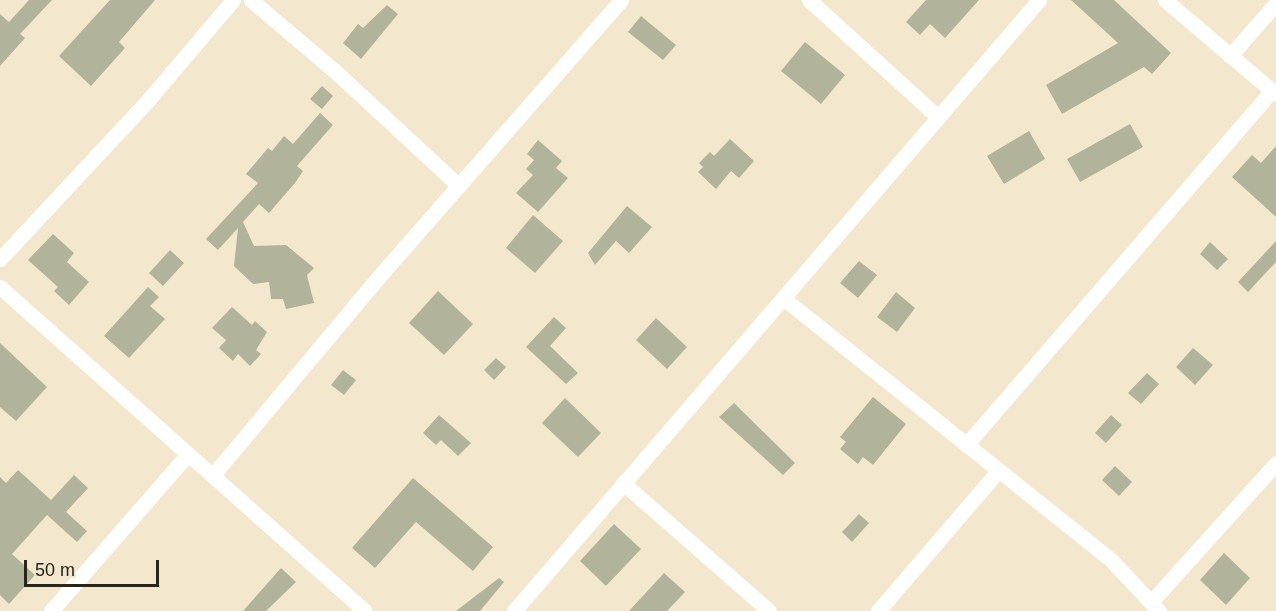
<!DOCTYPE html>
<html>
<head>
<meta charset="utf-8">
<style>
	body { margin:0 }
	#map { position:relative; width:1276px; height:611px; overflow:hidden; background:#f3e8ce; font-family:Arial,sans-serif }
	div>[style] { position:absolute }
	.building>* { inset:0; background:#b1b49a }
	.minor>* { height:15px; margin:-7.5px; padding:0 7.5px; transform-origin:7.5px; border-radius:7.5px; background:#fff }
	span { translate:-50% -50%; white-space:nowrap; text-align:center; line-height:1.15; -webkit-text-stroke:4.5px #f3e8ce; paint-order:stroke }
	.scale { position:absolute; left:24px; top:560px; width:135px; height:27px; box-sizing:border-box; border:3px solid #29251b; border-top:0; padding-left:8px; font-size:18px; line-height:21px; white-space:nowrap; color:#29251b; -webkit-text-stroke:4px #f3e8ce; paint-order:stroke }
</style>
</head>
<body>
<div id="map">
	<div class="building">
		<div style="clip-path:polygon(29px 0,52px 0,20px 34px,25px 38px,0 66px,0 14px,9px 22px)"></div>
		<div style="clip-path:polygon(110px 0,155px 0,119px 42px,125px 48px,91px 86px,59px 56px)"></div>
		<div style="clip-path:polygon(926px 0,979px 0,945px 38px,930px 24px,920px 35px,906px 22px)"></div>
		<div style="clip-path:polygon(1071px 0,1114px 0,1171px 53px,1152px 74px,1144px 67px,1062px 114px,1046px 85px,1118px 43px)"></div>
		<div style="clip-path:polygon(387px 5px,398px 14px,361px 59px,343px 43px,358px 24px,363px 28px)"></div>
		<div style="clip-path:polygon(641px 16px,676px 45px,663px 60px,628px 32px)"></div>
		<div style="clip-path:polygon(805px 42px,845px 75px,821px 104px,781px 71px)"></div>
		<div style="clip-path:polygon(322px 86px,333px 96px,322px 109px,310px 99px)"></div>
		<div style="clip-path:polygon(320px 113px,333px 125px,297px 166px,303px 171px,295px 183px,269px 213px,259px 204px,243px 222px,254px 246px,286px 245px,314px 268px,307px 275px,314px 303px,286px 309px,283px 299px,271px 299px,269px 282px,253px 284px,234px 266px,238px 228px,218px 250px,206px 239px,258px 183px,246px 174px,268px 148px,272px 151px,284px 136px,293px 144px)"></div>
		<div style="clip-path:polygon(1130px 124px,1143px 147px,1080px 182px,1067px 159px)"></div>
		<div style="clip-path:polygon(1029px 131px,1045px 159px,1004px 184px,987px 156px)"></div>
		<div style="clip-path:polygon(730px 139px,754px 161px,739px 178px,731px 171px,716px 189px,698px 172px,703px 167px,699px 163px,710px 152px,714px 156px)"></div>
		<div style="clip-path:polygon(538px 140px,562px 161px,556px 168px,568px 178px,538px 212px,516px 193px,533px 175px,526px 169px,534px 160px,527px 154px)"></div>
		<div style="clip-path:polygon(1276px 146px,1276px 217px,1232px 177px,1252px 155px,1261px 163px)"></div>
		<div style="clip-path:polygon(627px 206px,652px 227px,629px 253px,616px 241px,595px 265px,588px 253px)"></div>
		<div style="clip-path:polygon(533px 215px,563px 241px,535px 273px,506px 248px)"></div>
		<div style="clip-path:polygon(53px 234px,74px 253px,67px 262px,89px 282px,69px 305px,54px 291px,58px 287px,28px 260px)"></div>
		<div style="clip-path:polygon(1276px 241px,1276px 262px,1248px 292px,1238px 282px)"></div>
		<div style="clip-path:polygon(1210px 242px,1228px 259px,1217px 270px,1200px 254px)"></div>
		<div style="clip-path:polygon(170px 250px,184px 263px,163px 286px,149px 273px)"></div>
		<div style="clip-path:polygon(859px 261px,877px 275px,858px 298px,840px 283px)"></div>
		<div style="clip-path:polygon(148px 287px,159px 297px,150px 306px,165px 319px,129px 358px,104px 336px)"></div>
		<div style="clip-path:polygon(438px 291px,473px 324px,444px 355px,409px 323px)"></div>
		<div style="clip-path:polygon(896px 292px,915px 308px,897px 332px,877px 317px)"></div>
		<div style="clip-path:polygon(232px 307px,252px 325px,255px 321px,267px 332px,256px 350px,261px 354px,250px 366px,238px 354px,233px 361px,219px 348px,226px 340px,212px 328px)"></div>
		<div style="clip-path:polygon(554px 317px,566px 328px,550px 346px,578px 373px,566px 384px,526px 347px)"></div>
		<div style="clip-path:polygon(656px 318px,687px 347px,667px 369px,636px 340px)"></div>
		<div style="clip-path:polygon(0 343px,47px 387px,16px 421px,0 407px)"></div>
		<div style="clip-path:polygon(1193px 348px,1213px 365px,1195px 385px,1176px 367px)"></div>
		<div style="clip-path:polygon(496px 358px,506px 367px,494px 380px,484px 370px)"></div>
		<div style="clip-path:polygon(343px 370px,356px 380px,344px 395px,331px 385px)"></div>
		<div style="clip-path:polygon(1147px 373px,1159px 384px,1141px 404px,1128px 393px)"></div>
		<div style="clip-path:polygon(873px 397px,906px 424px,873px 465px,863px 457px,858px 464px,840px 449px,846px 442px,840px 437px)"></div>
		<div style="clip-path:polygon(565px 398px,601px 433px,578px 457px,542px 423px)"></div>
		<div style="clip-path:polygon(734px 403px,795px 463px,783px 475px,719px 417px)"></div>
		<div style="clip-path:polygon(439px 415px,471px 443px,458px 456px,441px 440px,436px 445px,423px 433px)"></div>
		<div style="clip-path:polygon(1111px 415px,1122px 425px,1106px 443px,1095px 433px)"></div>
		<div style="clip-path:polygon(1115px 466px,1132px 482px,1119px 496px,1102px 480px)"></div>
		<div style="clip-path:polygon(18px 470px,51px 500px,74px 475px,88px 488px,66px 512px,87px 531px,77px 542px,47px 515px,12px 554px,35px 575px,9px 604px,0 595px,0 477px,6px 483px)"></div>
		<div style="clip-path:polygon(413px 478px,493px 547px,473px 571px,416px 522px,375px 568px,352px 548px)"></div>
		<div style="clip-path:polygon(859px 514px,869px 523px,852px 542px,842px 532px)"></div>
		<div style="clip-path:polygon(614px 524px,641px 549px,606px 586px,580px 561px)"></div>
		<div style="clip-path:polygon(1224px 553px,1250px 578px,1226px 605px,1200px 580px)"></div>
		<div style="clip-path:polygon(281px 568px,296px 582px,266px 611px,243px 611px)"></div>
		<div style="clip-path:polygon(664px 573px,685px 592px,667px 611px,629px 611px)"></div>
		<div style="clip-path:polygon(499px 578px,504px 582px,480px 611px,456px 611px)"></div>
	</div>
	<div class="minor">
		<div style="left:251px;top:0;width:113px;rotate:40.3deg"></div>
		<div style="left:337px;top:73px;width:166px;rotate:42.8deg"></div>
		<div style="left:809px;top:0;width:173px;rotate:42.2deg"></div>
		<div style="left:1165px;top:0;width:145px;rotate:40.3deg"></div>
		<div style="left:1230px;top:56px;width:70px;rotate:-49deg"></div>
		<div style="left:0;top:259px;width:219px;rotate:-47deg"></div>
		<div style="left:149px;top:99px;width:130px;rotate:-49.7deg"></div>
		<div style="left:0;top:287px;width:488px;rotate:41.6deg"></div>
		<div style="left:783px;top:298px;width:421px;rotate:38.6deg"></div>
		<div style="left:1112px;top:561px;width:69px;rotate:46.8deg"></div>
		<div style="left:966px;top:445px;width:469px;rotate:-49.2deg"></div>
		<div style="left:213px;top:475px;width:254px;rotate:-50.1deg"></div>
		<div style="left:376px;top:280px;width:372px;rotate:-48.8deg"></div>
		<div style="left:623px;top:483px;width:194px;rotate:41.2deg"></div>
		<div style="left:1151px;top:602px;width:187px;rotate:-48deg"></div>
		<div style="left:51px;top:611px;width:208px;rotate:-48.9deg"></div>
		<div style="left:514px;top:611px;width:806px;rotate:-49.33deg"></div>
		<div style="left:878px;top:611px;width:184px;rotate:-49.4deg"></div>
	</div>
	<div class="scale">50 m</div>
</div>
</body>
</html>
